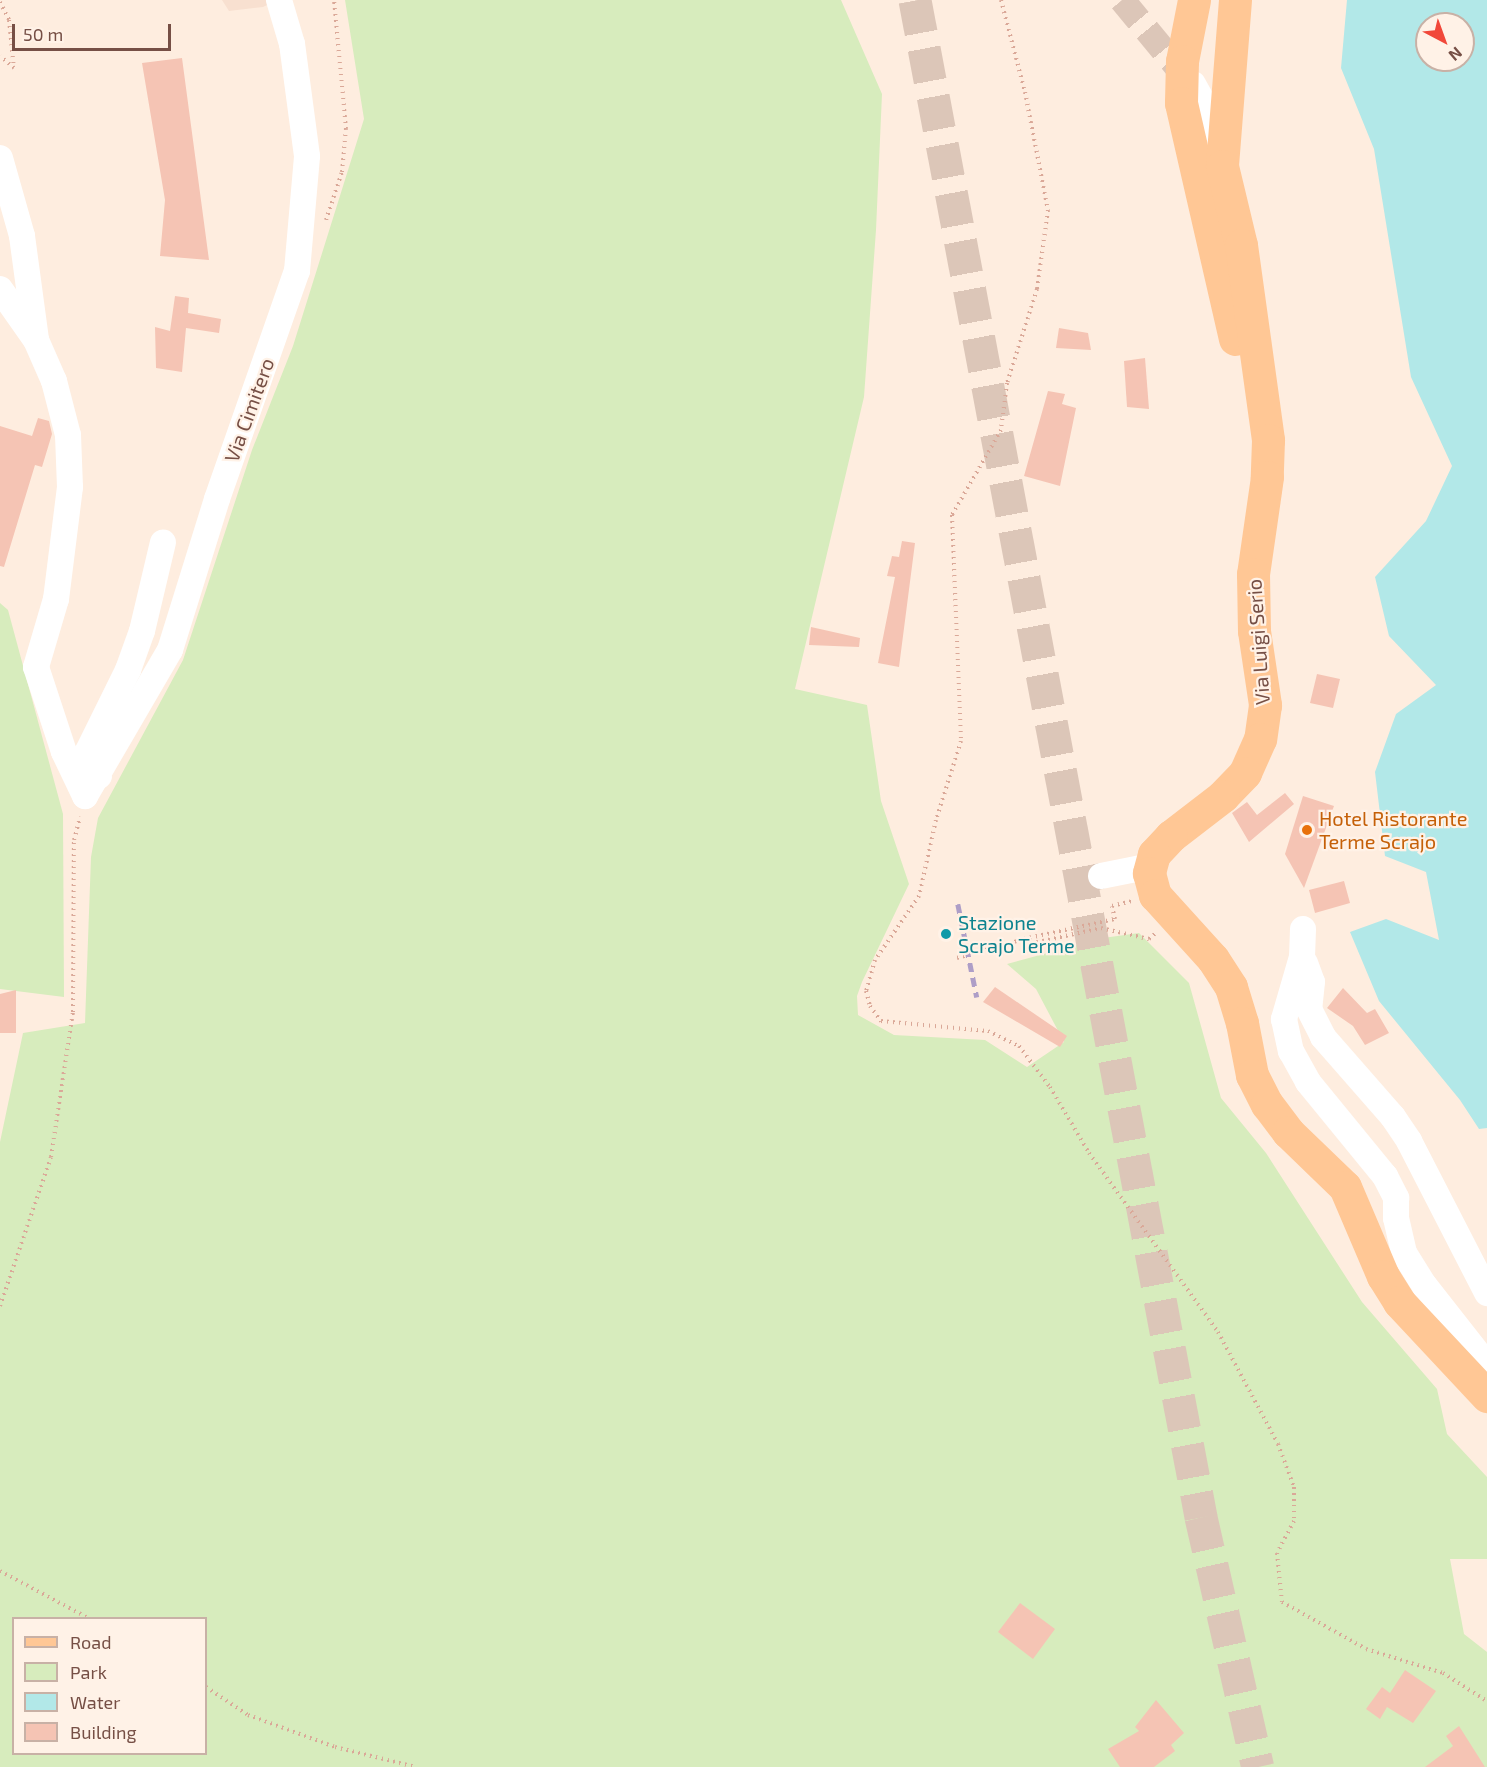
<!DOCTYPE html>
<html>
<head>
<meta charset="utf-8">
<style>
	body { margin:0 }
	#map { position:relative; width:1487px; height:1767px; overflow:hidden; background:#feeddf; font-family:"Exo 2",sans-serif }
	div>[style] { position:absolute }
	.residential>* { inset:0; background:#f8e0d0 }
	.green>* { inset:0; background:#d7ecbd }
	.water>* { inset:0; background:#b2e8e8 }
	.building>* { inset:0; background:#f5c4b4 }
	.minor-tunnel>* { height:26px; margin-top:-13px; transform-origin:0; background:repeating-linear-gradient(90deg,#dcc6b8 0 26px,transparent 0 39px) }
	.highway-tunnel>* { height:33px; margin-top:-16.5px; transform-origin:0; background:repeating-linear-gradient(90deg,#dcc6b8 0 33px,transparent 0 49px) }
	.path>* { height:4px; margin-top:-2px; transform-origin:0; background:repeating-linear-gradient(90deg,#daa898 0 1.5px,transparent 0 6px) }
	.minor>* { height:26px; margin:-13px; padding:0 13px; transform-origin:13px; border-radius:13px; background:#fff }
	.major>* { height:33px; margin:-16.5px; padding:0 16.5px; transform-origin:16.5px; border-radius:16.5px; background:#ffc795 }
	.rail>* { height:4.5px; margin-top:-2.25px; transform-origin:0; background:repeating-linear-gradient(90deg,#ae9ec7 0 9px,transparent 0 15px) }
	.dots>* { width:16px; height:16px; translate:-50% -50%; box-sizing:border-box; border:3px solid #fff2e7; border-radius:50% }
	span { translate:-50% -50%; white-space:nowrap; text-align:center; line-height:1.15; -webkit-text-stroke:4.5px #fff2e7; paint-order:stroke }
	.street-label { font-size:20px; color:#764f45 }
	.food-label { font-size:20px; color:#c56008 }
	.left { translate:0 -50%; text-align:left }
	.culture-label { font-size:20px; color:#0d838f }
	.legend { position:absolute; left:12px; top:1617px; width:195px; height:138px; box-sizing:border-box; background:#fff2e7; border:2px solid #c8b1a6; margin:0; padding:8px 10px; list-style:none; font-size:18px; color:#764f45 }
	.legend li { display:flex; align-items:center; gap:12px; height:30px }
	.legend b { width:30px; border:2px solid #c8b1a6 }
	.north { position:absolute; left:1415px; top:12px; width:60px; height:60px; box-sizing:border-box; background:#fff2e7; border:2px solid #c8b1a6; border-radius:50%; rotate:139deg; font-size:16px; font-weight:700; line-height:24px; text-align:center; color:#764f45 }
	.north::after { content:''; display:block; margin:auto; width:21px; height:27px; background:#f1483a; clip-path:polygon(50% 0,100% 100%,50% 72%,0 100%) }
	.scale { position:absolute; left:12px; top:24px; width:159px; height:27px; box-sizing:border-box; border:3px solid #764f45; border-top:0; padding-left:8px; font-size:18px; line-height:21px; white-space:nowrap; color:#764f45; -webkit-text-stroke:4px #fff2e7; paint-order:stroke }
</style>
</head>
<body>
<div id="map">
	<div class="residential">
		<div style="clip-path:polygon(222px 0,273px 0,273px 2px,263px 7px,229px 11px)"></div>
	</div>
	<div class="green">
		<div style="clip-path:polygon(evenodd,345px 0,841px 0,882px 94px,876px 230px,864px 397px,795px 689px,867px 705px,881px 801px,909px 884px,862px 982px,857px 996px,858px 1015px,894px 1035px,985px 1040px,1027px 1067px,1064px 1042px,1036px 989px,1007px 964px,1103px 938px,1139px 933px,1189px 983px,1221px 1098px,1266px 1153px,1362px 1302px,1437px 1389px,1447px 1434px,1487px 1477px,1487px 1559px,1450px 1559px,1464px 1634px,1487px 1652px,1487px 1767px,0 1767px,0 1142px,23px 1033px,85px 1023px,91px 857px,98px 818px,183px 660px,252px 450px,293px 346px,364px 119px,345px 0,14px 1618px,206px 1618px,206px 1754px,14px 1754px,14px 1618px)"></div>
		<div style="clip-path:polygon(0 603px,8px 610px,63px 814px,64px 997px,0 989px)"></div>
	</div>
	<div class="water">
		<div style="clip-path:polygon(evenodd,1347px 0,1487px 0,1487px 1128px,1479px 1129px,1460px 1100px,1379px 1001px,1350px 932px,1386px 919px,1439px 940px,1426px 872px,1385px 856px,1375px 772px,1396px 714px,1436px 685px,1389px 636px,1375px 577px,1426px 521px,1452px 466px,1411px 377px,1374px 149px,1341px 68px,1347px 0,1427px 24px,1463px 24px,1467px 42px,1463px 60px,1427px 60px,1427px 24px)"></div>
	</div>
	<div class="building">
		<div style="clip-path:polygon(182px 58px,209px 260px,160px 256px,165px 200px,142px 63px)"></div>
		<div style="clip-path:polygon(175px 296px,189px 298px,188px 313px,221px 319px,219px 333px,186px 328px,182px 372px,156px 368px,155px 327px,170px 331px)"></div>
		<div style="clip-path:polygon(1059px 328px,1088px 333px,1091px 350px,1056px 348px)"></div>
		<div style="clip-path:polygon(1145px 358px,1149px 409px,1127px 407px,1124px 361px)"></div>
		<div style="clip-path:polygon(1048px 391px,1065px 394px,1062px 404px,1076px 408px,1060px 486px,1024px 476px)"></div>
		<div style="clip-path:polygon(38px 418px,49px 421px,52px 434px,42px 467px,35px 465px,4px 567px,0 566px,0 426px,32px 436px)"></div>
		<div style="clip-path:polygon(902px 541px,915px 543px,899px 667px,878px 663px,895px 577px,887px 576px,892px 556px,899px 557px)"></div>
		<div style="clip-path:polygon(811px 627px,860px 638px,859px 647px,809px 645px)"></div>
		<div style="clip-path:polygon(1317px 674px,1340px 679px,1333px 708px,1310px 703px)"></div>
		<div style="clip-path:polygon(1285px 793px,1294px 804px,1249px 842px,1232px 813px,1247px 802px,1257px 815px)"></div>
		<div style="clip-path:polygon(1303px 796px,1334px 806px,1304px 888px,1285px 854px)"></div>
		<div style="clip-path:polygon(1344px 881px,1350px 903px,1315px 913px,1309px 890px)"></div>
		<div style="clip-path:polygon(995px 987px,1067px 1036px,1060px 1047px,983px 1002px)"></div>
		<div style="clip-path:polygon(1343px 988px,1367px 1013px,1375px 1009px,1389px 1033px,1365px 1045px,1353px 1026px,1327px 1008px)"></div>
		<div style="clip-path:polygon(16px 990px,16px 1033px,0 1033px,0 994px)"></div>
		<div style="clip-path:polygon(1020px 1603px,1055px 1629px,1033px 1659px,998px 1632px)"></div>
		<div style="clip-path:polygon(1405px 1670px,1436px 1691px,1413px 1723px,1387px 1707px,1380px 1719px,1366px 1709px,1382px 1687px,1390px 1693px)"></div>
		<div style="clip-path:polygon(1156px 1700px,1184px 1733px,1171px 1745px,1175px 1751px,1154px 1767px,1120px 1767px,1108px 1749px,1139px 1731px,1135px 1727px)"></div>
		<div style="clip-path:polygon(1459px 1726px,1485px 1767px,1425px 1767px,1453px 1746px,1446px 1736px)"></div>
	</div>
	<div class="minor-tunnel">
		<div style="left:1122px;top:0;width:104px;rotate:50.5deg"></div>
		<div style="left:1079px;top:881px;width:23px;rotate:-13deg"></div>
	</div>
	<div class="highway-tunnel">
		<div style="left:915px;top:0;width:1544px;rotate:79.32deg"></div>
		<div style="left:1201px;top:1517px;width:256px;rotate:77.2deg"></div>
	</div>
	<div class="path">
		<div style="left:1001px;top:0;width:95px;rotate:75.4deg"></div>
		<div style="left:1025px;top:92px;width:120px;rotate:79deg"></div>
		<div style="left:1048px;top:210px;width:80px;rotate:97.9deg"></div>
		<div style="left:1037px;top:289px;width:99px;rotate:107.7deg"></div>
		<div style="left:1007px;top:383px;width:47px;rotate:97.3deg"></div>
		<div style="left:1001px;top:430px;width:98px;rotate:120deg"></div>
		<div style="left:952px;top:515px;width:226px;rotate:87.7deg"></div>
		<div style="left:961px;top:741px;width:83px;rotate:107.6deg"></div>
		<div style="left:936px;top:820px;width:78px;rotate:102.6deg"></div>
		<div style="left:919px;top:896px;width:78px;rotate:124.5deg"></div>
		<div style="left:875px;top:960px;width:32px;rotate:106deg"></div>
		<div style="left:866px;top:991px;width:16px;rotate:75deg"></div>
		<div style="left:870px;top:1006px;width:19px;rotate:54deg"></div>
		<div style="left:881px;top:1021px;width:107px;rotate:5.3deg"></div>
		<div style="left:988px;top:1031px;width:34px;rotate:26deg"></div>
		<div style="left:1019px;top:1046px;width:51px;rotate:52.9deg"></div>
		<div style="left:1050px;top:1087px;width:77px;rotate:59.4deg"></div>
		<div style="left:1089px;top:1153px;width:221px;rotate:54.2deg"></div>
		<div style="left:1218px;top:1332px;width:127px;rotate:61.8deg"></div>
		<div style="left:1278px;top:1444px;width:46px;rotate:69.6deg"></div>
		<div style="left:1294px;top:1487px;width:34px;rotate:90deg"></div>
		<div style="left:1294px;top:1521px;width:36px;rotate:118deg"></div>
		<div style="left:1277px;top:1553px;width:49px;rotate:84.2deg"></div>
		<div style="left:1282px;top:1602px;width:96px;rotate:29.2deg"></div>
		<div style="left:1366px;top:1649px;width:81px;rotate:17.3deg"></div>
		<div style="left:1443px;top:1673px;width:52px;rotate:32.5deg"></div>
		<div style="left:0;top:2px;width:20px;rotate:63deg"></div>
		<div style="left:9px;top:20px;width:48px;rotate:84.1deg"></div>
		<div style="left:14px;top:68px;width:18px;rotate:-139deg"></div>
		<div style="left:326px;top:220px;width:51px;rotate:-71.6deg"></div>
		<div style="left:342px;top:172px;width:43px;rotate:-84.7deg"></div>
		<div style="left:346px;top:129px;width:130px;rotate:-95.3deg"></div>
		<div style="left:1024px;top:939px;width:93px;rotate:-12.4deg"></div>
		<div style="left:1115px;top:919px;width:13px;rotate:-103deg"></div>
		<div style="left:1112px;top:906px;width:21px;rotate:-14deg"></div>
		<div style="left:957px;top:958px;width:70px;rotate:-15.8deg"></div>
		<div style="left:1024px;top:939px;width:6px;rotate:81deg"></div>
		<div style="left:1025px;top:945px;width:78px;rotate:-12.6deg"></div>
		<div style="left:1101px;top:928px;width:49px;rotate:12.9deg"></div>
		<div style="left:1149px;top:939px;width:9px;rotate:-41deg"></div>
		<div style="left:0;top:1306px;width:157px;rotate:-71.1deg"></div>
		<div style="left:51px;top:1157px;width:147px;rotate:-81.4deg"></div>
		<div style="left:73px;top:1012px;width:172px;rotate:-89.7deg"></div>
		<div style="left:74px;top:840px;width:24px;rotate:-75deg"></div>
		<div style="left:0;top:1571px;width:100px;rotate:28.1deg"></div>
		<div style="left:206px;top:1687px;width:50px;rotate:33.7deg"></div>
		<div style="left:248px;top:1715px;width:93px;rotate:20.2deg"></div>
		<div style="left:335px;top:1747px;width:83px;rotate:13.9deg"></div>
	</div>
	<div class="minor">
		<div style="left:1193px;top:84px;width:25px;rotate:61deg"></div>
		<div style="left:1205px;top:106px;width:48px;rotate:73.1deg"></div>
		<div style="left:0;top:158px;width:81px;rotate:74.2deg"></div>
		<div style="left:22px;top:236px;width:104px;rotate:82.3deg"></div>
		<div style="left:0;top:289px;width:62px;rotate:54.8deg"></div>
		<div style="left:36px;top:340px;width:45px;rotate:66.3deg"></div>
		<div style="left:54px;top:381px;width:56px;rotate:75.5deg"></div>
		<div style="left:68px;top:435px;width:52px;rotate:87.8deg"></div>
		<div style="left:70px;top:487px;width:113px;rotate:97.1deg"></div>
		<div style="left:56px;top:599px;width:71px;rotate:106.4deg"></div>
		<div style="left:36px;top:667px;width:89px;rotate:71.8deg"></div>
		<div style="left:64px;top:752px;width:49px;rotate:64.5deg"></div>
		<div style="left:85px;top:796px;width:169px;rotate:-59.8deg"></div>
		<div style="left:170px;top:650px;width:158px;rotate:-72.7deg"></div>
		<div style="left:217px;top:499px;width:242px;rotate:-70.7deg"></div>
		<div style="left:297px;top:271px;width:115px;rotate:-85deg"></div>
		<div style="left:307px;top:156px;width:113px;rotate:-97.6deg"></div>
		<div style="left:292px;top:44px;width:46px;rotate:-106.5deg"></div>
		<div style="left:99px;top:776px;width:26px;rotate:-118deg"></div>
		<div style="left:87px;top:753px;width:93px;rotate:-63.7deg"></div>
		<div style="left:128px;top:670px;width:41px;rotate:-70.3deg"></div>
		<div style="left:142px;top:631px;width:91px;rotate:-76.7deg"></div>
		<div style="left:1101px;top:876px;width:51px;rotate:-11.3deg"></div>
		<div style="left:1303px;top:929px;width:28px;rotate:92deg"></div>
		<div style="left:1302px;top:957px;width:65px;rotate:106.2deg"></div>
		<div style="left:1284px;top:1019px;width:33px;rotate:78deg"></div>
		<div style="left:1291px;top:1051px;width:35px;rotate:61deg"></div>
		<div style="left:1308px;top:1082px;width:122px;rotate:50.7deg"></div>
		<div style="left:1385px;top:1176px;width:25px;rotate:63deg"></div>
		<div style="left:1396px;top:1198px;width:20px;rotate:90deg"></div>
		<div style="left:1396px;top:1218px;width:36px;rotate:77deg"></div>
		<div style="left:1404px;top:1253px;width:39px;rotate:58deg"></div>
		<div style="left:1425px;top:1286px;width:100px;rotate:51.9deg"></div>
		<div style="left:1305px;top:963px;width:20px;rotate:70deg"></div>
		<div style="left:1312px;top:982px;width:27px;rotate:96deg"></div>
		<div style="left:1309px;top:1009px;width:31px;rotate:63deg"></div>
		<div style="left:1323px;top:1037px;width:106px;rotate:48.8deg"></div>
		<div style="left:1393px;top:1117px;width:29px;rotate:56deg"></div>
		<div style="left:1409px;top:1141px;width:171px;rotate:62.8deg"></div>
	</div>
	<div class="major">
		<div style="left:1194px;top:0;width:62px;rotate:101.1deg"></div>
		<div style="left:1182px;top:61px;width:42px;rotate:91.4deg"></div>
		<div style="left:1181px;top:103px;width:242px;rotate:77.1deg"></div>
		<div style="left:1235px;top:0;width:167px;rotate:94.5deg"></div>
		<div style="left:1222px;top:166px;width:81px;rotate:76.5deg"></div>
		<div style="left:1241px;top:245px;width:197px;rotate:82.1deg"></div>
		<div style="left:1268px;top:440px;width:37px;rotate:92deg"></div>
		<div style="left:1267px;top:477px;width:98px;rotate:98.2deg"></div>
		<div style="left:1253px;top:574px;width:57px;rotate:89deg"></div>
		<div style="left:1254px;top:631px;width:75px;rotate:81.5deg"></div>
		<div style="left:1265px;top:705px;width:34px;rotate:98deg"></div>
		<div style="left:1260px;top:739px;width:37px;rotate:114deg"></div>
		<div style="left:1245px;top:773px;width:32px;rotate:134deg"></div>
		<div style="left:1223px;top:796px;width:66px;rotate:142.4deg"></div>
		<div style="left:1171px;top:836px;width:25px;rotate:133deg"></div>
		<div style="left:1154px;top:854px;width:20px;rotate:105deg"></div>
		<div style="left:1149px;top:873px;width:23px;rotate:75deg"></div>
		<div style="left:1155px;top:895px;width:86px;rotate:47.8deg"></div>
		<div style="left:1213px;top:959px;width:33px;rotate:57deg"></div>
		<div style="left:1231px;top:987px;width:38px;rotate:73deg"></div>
		<div style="left:1242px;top:1023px;width:53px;rotate:79.1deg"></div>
		<div style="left:1252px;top:1075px;width:33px;rotate:63deg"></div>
		<div style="left:1267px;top:1104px;width:35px;rotate:53deg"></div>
		<div style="left:1288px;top:1132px;width:79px;rotate:44deg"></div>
		<div style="left:1345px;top:1187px;width:97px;rotate:66.9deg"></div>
		<div style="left:1383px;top:1276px;width:31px;rotate:58deg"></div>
		<div style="left:1399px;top:1302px;width:129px;rotate:46.9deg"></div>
	</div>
	<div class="rail">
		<div style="left:958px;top:904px;width:95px;rotate:78.5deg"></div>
	</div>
	<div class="dots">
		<div style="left:1307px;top:830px;background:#e8710a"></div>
		<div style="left:946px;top:934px;background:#0f9aa8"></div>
	</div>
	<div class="street-label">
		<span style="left:249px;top:410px;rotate:-70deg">Via Cimitero</span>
		<span style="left:1258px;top:642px;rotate:-94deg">Via Luigi Serio</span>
	</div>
	<div class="food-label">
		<span class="left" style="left:1319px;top:830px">Hotel Ristorante<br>Terme Scrajo</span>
	</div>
	<div class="culture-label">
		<span class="left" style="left:958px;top:934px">Stazione<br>Scrajo Terme</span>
	</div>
	<ul class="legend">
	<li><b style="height:8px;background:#ffc795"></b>Road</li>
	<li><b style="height:16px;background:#d7ecbd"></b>Park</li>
	<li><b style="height:16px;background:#b2e8e8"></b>Water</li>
	<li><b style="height:16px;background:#f5c4b4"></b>Building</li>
	</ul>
	<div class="north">N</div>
	<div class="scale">50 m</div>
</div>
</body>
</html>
